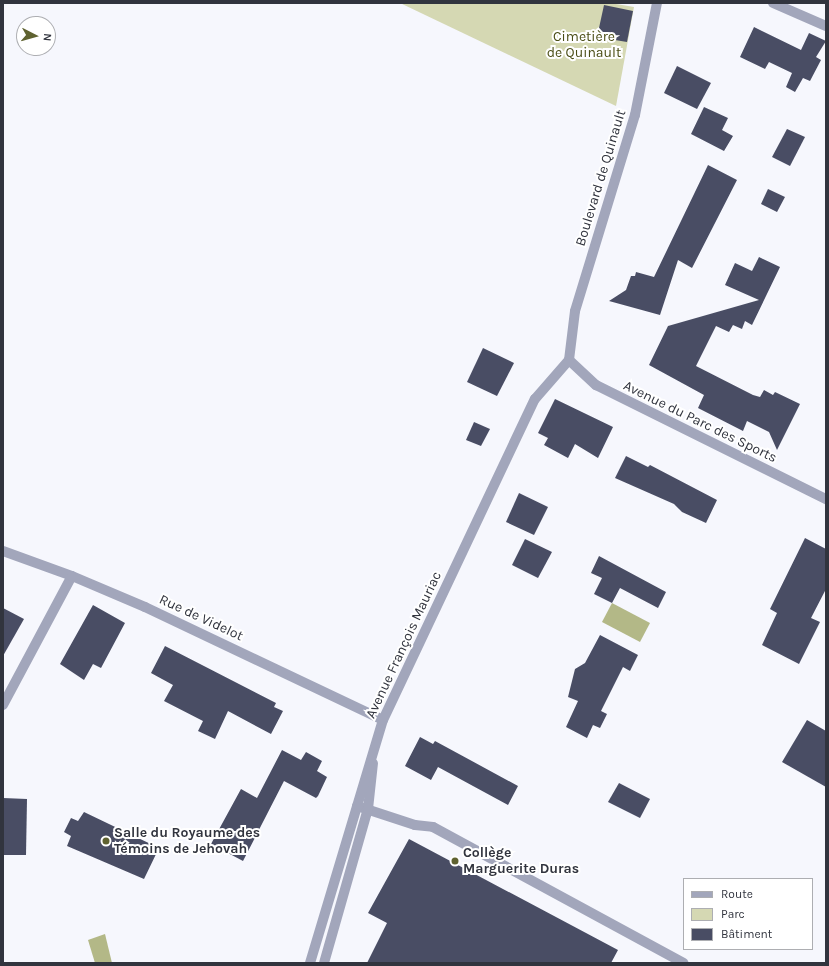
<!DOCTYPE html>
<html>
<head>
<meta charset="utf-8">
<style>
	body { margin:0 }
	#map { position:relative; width:829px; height:966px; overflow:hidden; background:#f6f7fd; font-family:Karla,sans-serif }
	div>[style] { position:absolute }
	.green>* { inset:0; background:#d5d8b3 }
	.water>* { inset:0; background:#b3b887 }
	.building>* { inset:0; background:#494d64 }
	.service>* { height:10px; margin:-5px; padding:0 5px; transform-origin:5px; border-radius:5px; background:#a2a6bb }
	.minor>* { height:10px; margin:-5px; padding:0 5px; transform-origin:5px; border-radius:5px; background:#a2a6bb }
	.tertiary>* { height:10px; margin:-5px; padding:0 5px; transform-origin:5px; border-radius:5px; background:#a2a6bb }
	.dots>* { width:11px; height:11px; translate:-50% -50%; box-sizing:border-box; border:2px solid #fff; border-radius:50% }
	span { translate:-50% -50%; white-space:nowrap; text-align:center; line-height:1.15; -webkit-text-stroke:4px #fff; paint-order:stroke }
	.park-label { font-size:14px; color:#4a4d15 }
	.street-label { font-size:14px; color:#31343e }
	.poi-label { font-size:14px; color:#31343e; font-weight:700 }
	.left { translate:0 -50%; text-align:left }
	.frame { position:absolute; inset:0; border:4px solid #31343e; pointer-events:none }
	.legend { position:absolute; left:683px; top:878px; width:130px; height:72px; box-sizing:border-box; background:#fff; border:1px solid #adaeb2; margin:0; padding:5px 7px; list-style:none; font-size:12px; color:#31343e }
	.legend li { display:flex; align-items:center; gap:8px; height:20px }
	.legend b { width:20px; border:1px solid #adaeb2 }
	.north { position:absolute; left:16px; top:16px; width:40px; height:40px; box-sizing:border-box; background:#fff; border:1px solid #adaeb2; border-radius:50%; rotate:96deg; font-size:11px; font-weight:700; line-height:16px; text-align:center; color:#31343e }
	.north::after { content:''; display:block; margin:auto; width:14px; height:18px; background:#5f6230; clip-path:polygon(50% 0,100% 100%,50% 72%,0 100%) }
</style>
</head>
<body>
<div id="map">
	<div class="green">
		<div style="clip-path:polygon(400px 3px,610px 3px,634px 7px,616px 106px)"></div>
	</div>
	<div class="water">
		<div style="clip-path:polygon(612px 603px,650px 623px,640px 642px,602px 622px)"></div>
		<div style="clip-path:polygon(105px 934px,112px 963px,95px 963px,88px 940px)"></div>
	</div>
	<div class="building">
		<div style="clip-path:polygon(604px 5px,633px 11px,627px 42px,597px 37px)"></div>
		<div style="clip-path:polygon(754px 27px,801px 50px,809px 33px,826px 41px,816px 57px,821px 60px,810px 81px,803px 78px,795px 92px,786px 87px,792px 73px,769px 62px,765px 69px,740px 57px)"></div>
		<div style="clip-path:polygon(677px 66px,711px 83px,697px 109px,664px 93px)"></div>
		<div style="clip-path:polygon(704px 107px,728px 118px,722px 130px,733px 136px,724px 151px,691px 134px)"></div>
		<div style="clip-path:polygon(787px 129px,805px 137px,790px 166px,772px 157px)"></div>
		<div style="clip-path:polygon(708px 165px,737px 180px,692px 268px,678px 260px,660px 315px,609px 301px,626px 290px,631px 276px,635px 276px,636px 272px,654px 277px)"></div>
		<div style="clip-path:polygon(768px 189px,785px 197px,777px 212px,761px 204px)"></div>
		<div style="clip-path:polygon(759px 257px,780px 267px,752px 325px,745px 321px,742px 329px,733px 325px,729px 332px,716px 326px,696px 366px,753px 395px,760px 397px,764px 390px,773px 395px,775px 392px,800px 404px,777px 450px,769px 432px,747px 421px,743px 431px,698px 408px,704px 395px,649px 365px,668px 326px,759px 300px,725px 285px,735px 263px,752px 271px)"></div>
		<div style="clip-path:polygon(483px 348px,514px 363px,497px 396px,467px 382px)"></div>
		<div style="clip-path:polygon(555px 399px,613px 427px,598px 458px,575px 444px,568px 458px,544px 445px,548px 438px,538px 433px)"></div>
		<div style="clip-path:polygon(474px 422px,490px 429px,481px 446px,466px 440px)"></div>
		<div style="clip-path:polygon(626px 456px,648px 467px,650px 465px,717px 500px,706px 523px,682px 512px,674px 504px,615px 478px)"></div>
		<div style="clip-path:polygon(519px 493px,548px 507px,534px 535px,506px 522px)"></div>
		<div style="clip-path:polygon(805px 538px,826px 549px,826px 589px,811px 618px,820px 622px,799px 664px,762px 645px,777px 613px,770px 609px)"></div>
		<div style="clip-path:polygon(525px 539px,552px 552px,538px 578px,512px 565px)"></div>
		<div style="clip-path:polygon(599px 556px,666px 592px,658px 608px,620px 588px,612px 603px,594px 594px,602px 578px,591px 573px)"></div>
		<div style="clip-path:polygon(93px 605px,125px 623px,101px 668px,93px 664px,84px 680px,60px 664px)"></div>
		<div style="clip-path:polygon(3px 608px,24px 619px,3px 656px)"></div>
		<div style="clip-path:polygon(600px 635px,638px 655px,630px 671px,623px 667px,601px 711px,607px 714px,600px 728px,593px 725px,587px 738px,566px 727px,578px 701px,568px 697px,575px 669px,585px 663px)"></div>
		<div style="clip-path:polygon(165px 646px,276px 703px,274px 707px,283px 711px,271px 734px,228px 711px,215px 739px,198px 731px,203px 721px,164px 701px,173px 685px,151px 673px)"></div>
		<div style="clip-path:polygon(807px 720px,826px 731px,826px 787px,782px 762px)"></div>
		<div style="clip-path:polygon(420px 737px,433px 744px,435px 741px,518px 786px,508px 805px,438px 767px,431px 780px,405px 766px)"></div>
		<div style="clip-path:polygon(282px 750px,301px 760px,306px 752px,322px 761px,317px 771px,327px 777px,318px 796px,316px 798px,284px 781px,243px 861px,211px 844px,241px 789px,257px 798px)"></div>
		<div style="clip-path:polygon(619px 783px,650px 799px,640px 818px,608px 802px)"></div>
		<div style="clip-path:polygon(3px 798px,27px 799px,26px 855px,3px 855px)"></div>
		<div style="clip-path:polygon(84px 812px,159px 848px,144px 879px,67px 846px,71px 836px,64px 832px,71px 818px,78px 821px)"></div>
		<div style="clip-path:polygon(409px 839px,618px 950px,611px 963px,367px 963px,387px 923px,368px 913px)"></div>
	</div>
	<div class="service">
		<div style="left:357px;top:806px;width:61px;rotate:18.1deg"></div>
		<div style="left:415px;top:825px;width:18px;rotate:6deg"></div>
		<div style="left:433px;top:827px;width:285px;rotate:28.5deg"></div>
		<div style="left:324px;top:963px;width:160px;rotate:-74.1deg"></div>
		<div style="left:368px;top:809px;width:46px;rotate:-83.8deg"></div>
	</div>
	<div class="minor">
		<div style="left:773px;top:3px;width:58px;rotate:23.5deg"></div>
		<div style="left:3px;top:705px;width:146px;rotate:-61.9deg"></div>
	</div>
	<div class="tertiary">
		<div style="left:569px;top:360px;width:49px;rotate:-83deg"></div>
		<div style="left:575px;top:311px;width:205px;rotate:-73deg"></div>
		<div style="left:635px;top:115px;width:114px;rotate:-78.9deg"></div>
		<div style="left:569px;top:360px;width:37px;rotate:43deg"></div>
		<div style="left:596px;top:385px;width:257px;rotate:26.4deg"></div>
		<div style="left:3px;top:551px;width:73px;rotate:19.9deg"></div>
		<div style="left:72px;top:576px;width:79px;rotate:23deg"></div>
		<div style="left:145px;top:607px;width:263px;rotate:25.4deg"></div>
		<div style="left:310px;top:963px;width:254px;rotate:-73.3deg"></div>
		<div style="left:383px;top:720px;width:355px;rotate:-64.7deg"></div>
		<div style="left:535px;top:399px;width:52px;rotate:-48.9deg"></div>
	</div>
	<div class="dots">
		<div style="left:106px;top:841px;background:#5f6230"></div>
		<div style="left:455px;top:861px;background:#5f6230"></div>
	</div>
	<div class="park-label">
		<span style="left:584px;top:45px">Cimetière<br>de Quinault</span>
	</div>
	<div class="street-label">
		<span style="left:601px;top:178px;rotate:-73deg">Boulevard de Quinault</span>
		<span style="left:700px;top:422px;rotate:26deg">Avenue du Parc des Sports</span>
		<span style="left:201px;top:618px;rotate:25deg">Rue de Videlot</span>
		<span style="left:404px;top:645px;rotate:-65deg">Avenue François Mauriac</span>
	</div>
	<div class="poi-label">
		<span class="left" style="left:114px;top:841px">Salle du Royaume des<br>Témoins de Jehovah</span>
		<span class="left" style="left:463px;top:861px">Collège<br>Marguerite Duras</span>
	</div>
	<div class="frame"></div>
	<ul class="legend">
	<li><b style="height:5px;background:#a2a6bb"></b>Route</li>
	<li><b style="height:11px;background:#d5d8b3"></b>Parc</li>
	<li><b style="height:11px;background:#494d64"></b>Bâtiment</li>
	</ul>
	<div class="north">N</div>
</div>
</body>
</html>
